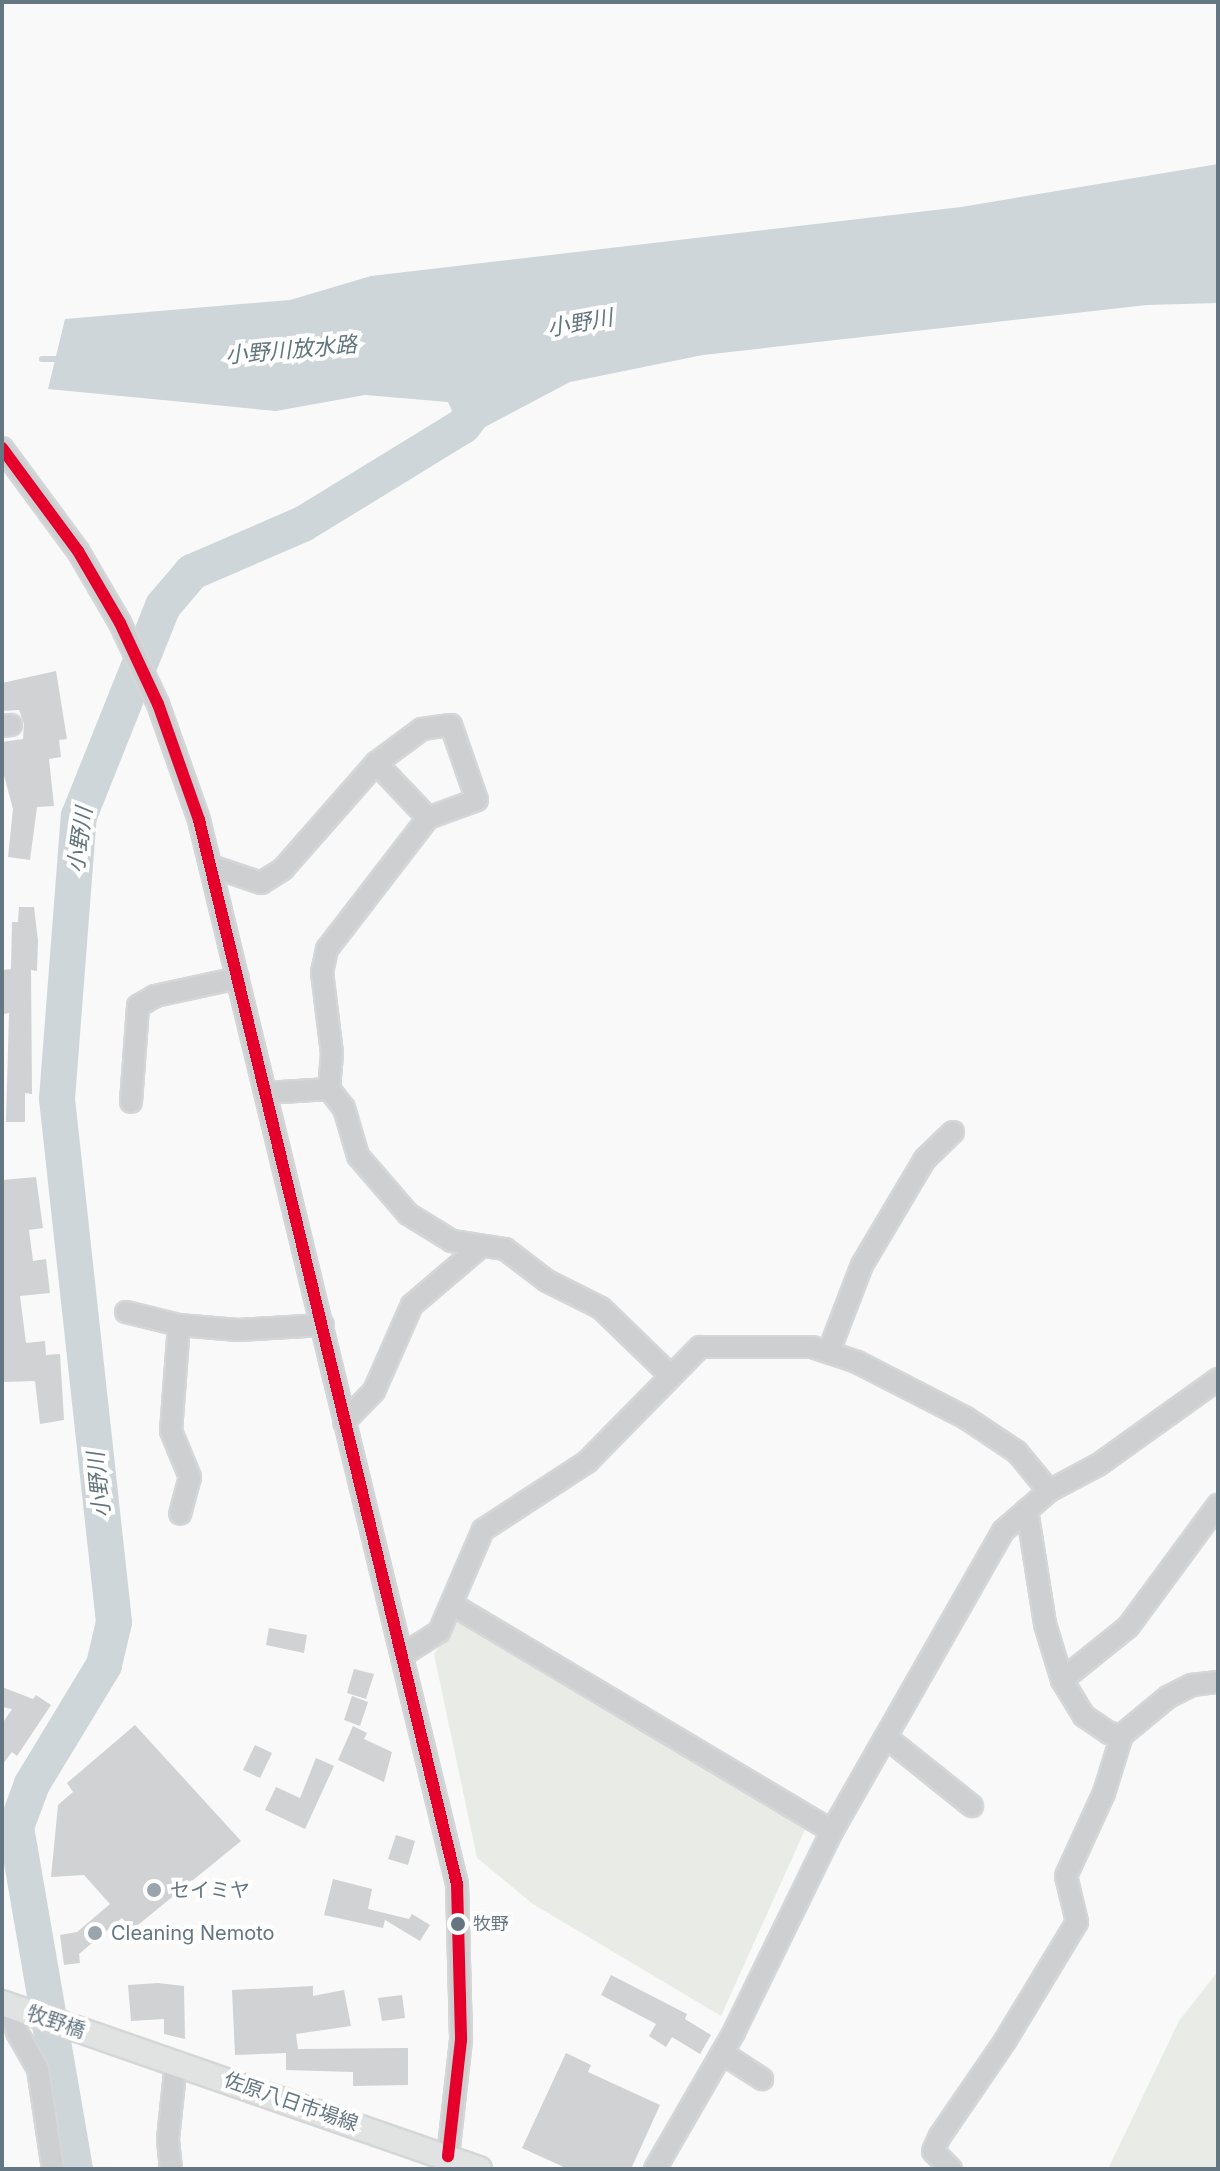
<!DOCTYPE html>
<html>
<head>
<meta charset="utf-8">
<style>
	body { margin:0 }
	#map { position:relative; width:1220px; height:2171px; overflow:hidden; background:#f9f9f9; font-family:Inter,"Noto Sans JP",sans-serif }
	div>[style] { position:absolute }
	.green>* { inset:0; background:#e8ebe6 }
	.water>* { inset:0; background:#ced6d9 }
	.stream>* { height:6px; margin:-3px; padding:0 3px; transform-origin:3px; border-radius:3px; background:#ced6d9 }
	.river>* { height:36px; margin:-18px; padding:0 18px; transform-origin:18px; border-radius:18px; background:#ced6d9 }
	.building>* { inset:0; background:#d0d2d3 }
	.roads { filter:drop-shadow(2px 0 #d5d6d7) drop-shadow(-2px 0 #d5d6d7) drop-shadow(0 2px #d5d6d7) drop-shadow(0 -2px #d5d6d7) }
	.minor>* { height:20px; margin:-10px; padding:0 10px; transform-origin:10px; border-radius:10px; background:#cecfd0 }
	.major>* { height:24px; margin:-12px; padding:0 12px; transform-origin:12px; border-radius:12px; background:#e1e2e2 }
	.bus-1>* { height:12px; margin:-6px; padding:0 6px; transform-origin:6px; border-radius:6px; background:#e4002b }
	.dots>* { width:22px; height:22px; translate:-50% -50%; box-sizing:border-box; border:4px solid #fff; border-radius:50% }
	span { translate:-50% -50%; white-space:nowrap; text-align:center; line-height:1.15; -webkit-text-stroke:8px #fff; paint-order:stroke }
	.bus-label { font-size:18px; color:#657683 }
	.left { translate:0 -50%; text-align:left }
	.poi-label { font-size:20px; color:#657683 }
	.street-label { font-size:20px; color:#657683 }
	.water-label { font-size:22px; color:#60757c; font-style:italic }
	.frame { position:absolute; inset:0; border:4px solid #657683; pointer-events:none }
</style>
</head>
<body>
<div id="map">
	<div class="green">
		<div style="clip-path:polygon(462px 1616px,808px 1823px,721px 2016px,533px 1904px,477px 1858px,434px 1654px)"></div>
		<div style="clip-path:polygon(1218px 1971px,1218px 2169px,1108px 2169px,1179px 2021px)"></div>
	</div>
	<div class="water">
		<div style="clip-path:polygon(1218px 164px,1218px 303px,1147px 305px,703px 355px,570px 382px,464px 438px,448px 402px,365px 395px,276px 411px,48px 389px,65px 319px,290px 300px,371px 276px,961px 207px)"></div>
	</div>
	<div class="stream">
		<div style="left:42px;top:359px;width:20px"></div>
	</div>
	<div class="river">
		<div style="left:75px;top:2169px;width:347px;rotate:-99.8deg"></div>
		<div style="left:16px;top:1827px;width:46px;rotate:-69.6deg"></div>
		<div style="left:32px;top:1784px;width:139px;rotate:-58.8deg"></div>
		<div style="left:104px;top:1665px;width:44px;rotate:-76.9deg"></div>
		<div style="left:114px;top:1622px;width:526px;rotate:-96.22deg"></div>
		<div style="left:57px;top:1099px;width:284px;rotate:-85.6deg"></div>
		<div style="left:79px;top:816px;width:226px;rotate:-68.2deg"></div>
		<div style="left:163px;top:606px;width:45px;rotate:-49.5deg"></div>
		<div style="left:192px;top:572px;width:121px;rotate:-23.4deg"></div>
		<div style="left:303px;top:524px;width:188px;rotate:-31.5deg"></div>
		<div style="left:463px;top:426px;width:46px;rotate:-52.1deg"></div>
	</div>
	<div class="building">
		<div style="clip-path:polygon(56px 671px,67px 739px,59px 740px,61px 757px,49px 759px,54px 806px,37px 807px,30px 860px,8px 857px,13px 809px,2px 768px,2px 742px,23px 739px,24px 724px,19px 710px,2px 711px,2px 683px)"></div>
		<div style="clip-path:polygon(19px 907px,34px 907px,38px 941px,37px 971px,31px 970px,32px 1094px,25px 1093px,25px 1122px,6px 1122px,9px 1013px,3px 1014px,2px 970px,11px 969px,12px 922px,18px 922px)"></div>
		<div style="clip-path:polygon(36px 1177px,43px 1228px,29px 1230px,33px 1261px,46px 1259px,50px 1293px,20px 1296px,26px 1343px,45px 1341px,46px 1355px,60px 1354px,64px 1420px,40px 1424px,35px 1381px,2px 1382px,2px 1180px)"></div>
		<div style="clip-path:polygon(269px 1628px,307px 1635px,304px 1653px,266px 1645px)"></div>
		<div style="clip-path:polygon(354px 1669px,374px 1674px,366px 1699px,347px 1693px)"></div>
		<div style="clip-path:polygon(2px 1687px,33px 1699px,36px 1695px,51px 1705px,17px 1756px,12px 1752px,2px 1765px,2px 1724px,12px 1709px,2px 1707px)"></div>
		<div style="clip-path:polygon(352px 1696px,368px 1702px,360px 1726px,344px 1720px)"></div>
		<div style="clip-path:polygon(135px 1725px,241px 1841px,133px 1929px,122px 1918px,79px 1954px,80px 1963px,64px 1965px,60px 1935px,77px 1932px,110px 1904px,84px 1875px,51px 1877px,58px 1805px,73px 1792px,67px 1783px)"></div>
		<div style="clip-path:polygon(353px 1726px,367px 1733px,364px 1739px,392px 1752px,384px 1782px,338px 1760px)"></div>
		<div style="clip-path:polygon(255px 1745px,272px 1753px,260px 1778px,243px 1770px)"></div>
		<div style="clip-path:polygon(316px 1758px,334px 1766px,305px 1829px,265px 1810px,276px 1787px,300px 1798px)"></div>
		<div style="clip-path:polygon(396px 1835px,415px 1841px,408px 1865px,388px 1859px)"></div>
		<div style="clip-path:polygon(333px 1879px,372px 1889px,368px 1909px,409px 1919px,412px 1914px,430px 1925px,420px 1941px,385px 1920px,383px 1928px,324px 1915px)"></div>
		<div style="clip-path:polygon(611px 1975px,687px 2014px,685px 2019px,711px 2035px,700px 2054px,672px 2037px,666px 2047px,649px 2036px,656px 2024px,601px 1995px)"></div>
		<div style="clip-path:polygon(158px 1983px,184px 1986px,185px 2039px,164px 2034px,164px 2019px,131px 2021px,128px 1985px)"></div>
		<div style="clip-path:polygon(313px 1986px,313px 1996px,344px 1990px,351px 2026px,296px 2034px,298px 2049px,408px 2048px,408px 2085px,353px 2086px,353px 2072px,286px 2070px,286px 2053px,235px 2055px,232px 1990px)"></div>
		<div style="clip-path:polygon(402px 1995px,405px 2018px,382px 2021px,378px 1998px)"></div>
		<div style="clip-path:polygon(566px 2053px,591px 2065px,588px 2072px,660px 2105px,631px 2169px,568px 2169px,522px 2148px)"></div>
	</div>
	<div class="roads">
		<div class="minor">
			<div style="left:2px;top:448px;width:128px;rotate:53.6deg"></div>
			<div style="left:78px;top:551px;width:83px;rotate:59.7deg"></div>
			<div style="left:120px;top:623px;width:89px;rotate:64.9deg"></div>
			<div style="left:158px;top:704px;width:123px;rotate:70.5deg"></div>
			<div style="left:199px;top:820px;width:1095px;rotate:76.37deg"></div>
			<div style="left:457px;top:1884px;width:156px;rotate:88.5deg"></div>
			<div style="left:461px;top:2040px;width:117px;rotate:96.4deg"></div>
			<div style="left:2px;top:726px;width:9px;rotate:-6deg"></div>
			<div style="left:376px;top:763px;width:76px;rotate:46.6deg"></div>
			<div style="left:211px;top:866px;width:53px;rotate:18.8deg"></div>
			<div style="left:261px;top:883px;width:26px;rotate:-32deg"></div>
			<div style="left:283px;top:869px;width:141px;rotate:-48.7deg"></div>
			<div style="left:376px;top:763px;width:57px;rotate:-36.5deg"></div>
			<div style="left:422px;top:729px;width:29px;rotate:-8deg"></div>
			<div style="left:451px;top:725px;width:79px;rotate:70.9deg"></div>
			<div style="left:477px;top:800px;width:52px;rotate:159.8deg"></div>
			<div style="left:428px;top:818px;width:165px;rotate:127.6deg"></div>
			<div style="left:327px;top:949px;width:24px;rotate:102deg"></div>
			<div style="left:322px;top:972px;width:83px;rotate:83deg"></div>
			<div style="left:332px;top:1054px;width:35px;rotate:95deg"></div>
			<div style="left:329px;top:1089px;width:64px;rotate:176.4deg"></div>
			<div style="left:329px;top:1089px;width:24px;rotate:52deg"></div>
			<div style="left:344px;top:1108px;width:50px;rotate:73.7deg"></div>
			<div style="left:358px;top:1156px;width:77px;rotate:49.2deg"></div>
			<div style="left:408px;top:1214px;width:52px;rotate:31.5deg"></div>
			<div style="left:452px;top:1241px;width:54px;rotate:8.6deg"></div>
			<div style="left:505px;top:1249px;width:53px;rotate:37.3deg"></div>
			<div style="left:547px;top:1281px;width:60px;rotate:26.6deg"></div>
			<div style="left:601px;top:1308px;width:95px;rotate:44.1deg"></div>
			<div style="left:131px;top:1102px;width:96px;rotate:-85.8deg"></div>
			<div style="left:138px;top:1006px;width:20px;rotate:-30deg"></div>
			<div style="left:155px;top:996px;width:85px;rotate:-12.2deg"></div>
			<div style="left:126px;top:1312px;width:55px;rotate:13.8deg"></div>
			<div style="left:179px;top:1325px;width:59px;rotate:4.8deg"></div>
			<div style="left:238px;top:1330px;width:85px;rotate:-3.4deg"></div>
			<div style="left:179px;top:1325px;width:106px;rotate:94.3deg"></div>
			<div style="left:171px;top:1431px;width:50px;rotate:67.6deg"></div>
			<div style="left:190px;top:1477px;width:38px;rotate:105deg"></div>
			<div style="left:829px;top:1351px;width:92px;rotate:-69deg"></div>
			<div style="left:862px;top:1265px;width:123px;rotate:-59.3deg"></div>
			<div style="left:925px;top:1159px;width:39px;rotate:-44deg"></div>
			<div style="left:344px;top:1422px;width:43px;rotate:-45.9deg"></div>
			<div style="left:374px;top:1391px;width:94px;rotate:-66.2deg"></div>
			<div style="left:412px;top:1305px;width:88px;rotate:-40.4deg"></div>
			<div style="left:1027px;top:1510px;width:115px;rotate:81deg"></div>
			<div style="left:1045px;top:1624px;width:59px;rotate:73.1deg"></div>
			<div style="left:1062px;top:1680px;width:42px;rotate:58.6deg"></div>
			<div style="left:1084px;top:1716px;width:30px;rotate:34deg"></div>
			<div style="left:1109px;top:1733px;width:13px;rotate:9deg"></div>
			<div style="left:453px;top:1605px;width:441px;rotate:30.8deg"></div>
			<div style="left:404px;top:1654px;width:41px;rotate:-32.2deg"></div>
			<div style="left:439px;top:1632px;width:111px;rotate:-66.7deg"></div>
			<div style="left:483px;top:1530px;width:124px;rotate:-33.2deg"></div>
			<div style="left:587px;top:1462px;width:161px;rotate:-45.5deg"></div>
			<div style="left:700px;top:1347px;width:112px"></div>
			<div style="left:812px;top:1347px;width:47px;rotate:18.4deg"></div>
			<div style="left:857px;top:1362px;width:123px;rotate:27.2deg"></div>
			<div style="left:966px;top:1418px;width:61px;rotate:33.7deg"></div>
			<div style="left:1017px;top:1452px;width:50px;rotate:50.6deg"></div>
			<div style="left:1062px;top:1680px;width:85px;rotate:-38.8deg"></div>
			<div style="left:1128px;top:1627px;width:152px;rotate:-53.6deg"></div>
			<div style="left:887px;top:1738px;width:109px;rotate:38.7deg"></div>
			<div style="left:10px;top:2006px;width:27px;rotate:75deg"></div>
			<div style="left:17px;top:2032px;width:43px;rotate:60.4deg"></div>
			<div style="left:38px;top:2069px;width:101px;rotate:81.5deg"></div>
			<div style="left:722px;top:2053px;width:48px;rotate:33deg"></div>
			<div style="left:171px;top:2169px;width:30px;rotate:-96deg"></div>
			<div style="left:168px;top:2139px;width:76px;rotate:-84deg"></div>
			<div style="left:655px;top:2169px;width:158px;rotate:-60deg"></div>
			<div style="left:734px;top:2032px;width:224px;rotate:-64deg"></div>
			<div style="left:832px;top:1831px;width:345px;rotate:-60.3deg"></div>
			<div style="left:1003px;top:1531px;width:61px;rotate:-41deg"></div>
			<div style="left:1049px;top:1491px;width:55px;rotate:-28deg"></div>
			<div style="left:1098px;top:1465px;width:148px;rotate:-35.6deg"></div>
			<div style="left:951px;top:2169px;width:25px;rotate:-135deg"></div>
			<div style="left:933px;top:2151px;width:17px;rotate:-65deg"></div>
			<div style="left:940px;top:2136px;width:115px;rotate:-55.6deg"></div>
			<div style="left:1005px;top:2041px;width:139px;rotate:-58.8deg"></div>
			<div style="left:1077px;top:1922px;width:47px;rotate:-103.4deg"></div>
			<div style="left:1066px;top:1876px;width:91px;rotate:-65.4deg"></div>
			<div style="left:1104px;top:1793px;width:61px;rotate:-72.8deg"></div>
			<div style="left:1122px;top:1735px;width:60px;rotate:-39.6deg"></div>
			<div style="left:1168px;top:1697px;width:27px;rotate:-27deg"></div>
			<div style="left:1192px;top:1685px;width:26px;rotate:-7deg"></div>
		</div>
		<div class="major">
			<div style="left:2px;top:2003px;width:505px;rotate:19.19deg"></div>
		</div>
	</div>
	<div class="bus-1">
		<div style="left:2px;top:448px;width:128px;rotate:53.6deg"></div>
		<div style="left:78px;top:551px;width:83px;rotate:59.7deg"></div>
		<div style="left:120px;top:623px;width:89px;rotate:64.9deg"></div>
		<div style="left:158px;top:704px;width:123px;rotate:70.5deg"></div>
		<div style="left:199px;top:820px;width:1095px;rotate:76.37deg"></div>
		<div style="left:457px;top:1884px;width:156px;rotate:88.5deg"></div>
		<div style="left:461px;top:2040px;width:117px;rotate:96.4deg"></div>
	</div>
	<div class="dots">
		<div style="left:154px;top:1890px;background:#99a4ac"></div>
		<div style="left:458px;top:1924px;background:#657683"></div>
		<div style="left:95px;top:1933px;background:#99a4ac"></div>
	</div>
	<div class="bus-label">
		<span class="left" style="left:473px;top:1924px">牧野</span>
	</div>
	<div class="poi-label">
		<span class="left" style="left:170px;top:1890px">セイミヤ</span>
		<span class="left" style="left:111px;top:1933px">Cleaning Nemoto</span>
	</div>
	<div class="street-label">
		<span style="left:56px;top:2022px;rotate:19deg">牧野橋</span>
		<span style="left:291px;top:2102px;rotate:19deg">佐原八日市場線</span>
	</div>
	<div class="water-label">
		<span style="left:580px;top:323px;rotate:-10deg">小野川</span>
		<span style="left:291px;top:350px;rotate:-5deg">小野川放水路</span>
		<span style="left:80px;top:840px;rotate:-82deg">小野川</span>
		<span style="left:99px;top:1485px;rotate:-96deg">小野川</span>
	</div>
	<div class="frame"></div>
</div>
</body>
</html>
